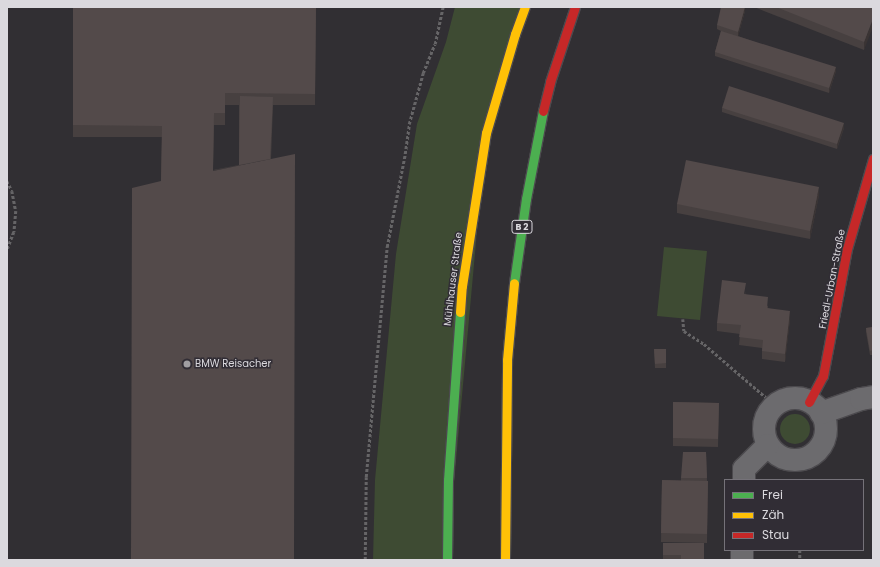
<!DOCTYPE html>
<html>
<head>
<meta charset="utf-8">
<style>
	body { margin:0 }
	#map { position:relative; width:880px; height:567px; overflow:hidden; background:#312f33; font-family:Poppins,sans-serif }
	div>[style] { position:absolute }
	.green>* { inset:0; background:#3e4b33 }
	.round { border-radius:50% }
	.path>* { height:2.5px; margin-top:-1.25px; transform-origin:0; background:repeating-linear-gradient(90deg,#666567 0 3px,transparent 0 5px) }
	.roads { filter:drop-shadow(1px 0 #4c4a4e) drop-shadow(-1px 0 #4c4a4e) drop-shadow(0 1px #4c4a4e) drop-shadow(0 -1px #4c4a4e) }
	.street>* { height:22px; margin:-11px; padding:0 11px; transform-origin:11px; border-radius:11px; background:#6c6b6e }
	.street>.ring { margin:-11px; padding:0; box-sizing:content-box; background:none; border:22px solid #6c6b6e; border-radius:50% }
	.fast>* { height:9px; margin:-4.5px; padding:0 4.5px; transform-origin:4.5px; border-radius:4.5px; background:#4caf50 }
	.slow>* { height:9px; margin:-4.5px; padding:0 4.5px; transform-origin:4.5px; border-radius:4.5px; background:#ffc107 }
	.jam>* { height:9px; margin:-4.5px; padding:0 4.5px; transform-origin:4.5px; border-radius:4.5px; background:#c62828 }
	.wall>* { inset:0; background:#474040 }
	.shaded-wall>* { inset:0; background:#3a3434 }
	.building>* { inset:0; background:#534a4a }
	.dots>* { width:11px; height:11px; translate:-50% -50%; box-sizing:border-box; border:2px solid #312d35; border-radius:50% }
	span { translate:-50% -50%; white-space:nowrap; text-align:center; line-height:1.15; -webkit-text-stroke:3px #312d35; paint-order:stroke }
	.shield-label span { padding:1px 3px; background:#312d35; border:1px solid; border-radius:3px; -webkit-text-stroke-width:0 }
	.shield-label { font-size:9px; color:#dbd9de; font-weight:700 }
	.street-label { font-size:10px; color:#dbd9de }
	.poi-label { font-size:10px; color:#dbd9de }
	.left { translate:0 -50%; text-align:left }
	.frame { position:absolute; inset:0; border:8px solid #dbd9de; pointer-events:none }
	.legend { position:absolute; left:724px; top:479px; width:140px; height:72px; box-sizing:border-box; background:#312d35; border:1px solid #757279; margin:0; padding:5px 7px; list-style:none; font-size:12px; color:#dbd9de }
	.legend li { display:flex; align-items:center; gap:8px; height:20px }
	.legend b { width:20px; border:1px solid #757279 }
</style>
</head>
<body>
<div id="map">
	<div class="green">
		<div style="clip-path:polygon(455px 7px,525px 7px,486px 133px,447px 560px,373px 560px,375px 480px,396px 254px,417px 124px,446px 42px)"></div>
		<div style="clip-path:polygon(664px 247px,707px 251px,700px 320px,657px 316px)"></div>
		<div class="round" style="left:780px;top:414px;width:30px;height:30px"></div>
	</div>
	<div class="path">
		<div style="left:7px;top:181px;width:11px;rotate:63deg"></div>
		<div style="left:12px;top:191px;width:20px;rotate:79deg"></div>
		<div style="left:16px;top:211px;width:21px;rotate:95deg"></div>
		<div style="left:14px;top:232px;width:19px;rotate:111deg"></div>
		<div style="left:683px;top:319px;width:12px;rotate:85deg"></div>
		<div style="left:684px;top:331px;width:24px;rotate:33deg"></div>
		<div style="left:704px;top:344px;width:94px;rotate:40.7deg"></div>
		<div style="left:800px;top:550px;width:10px;rotate:90deg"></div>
		<div style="left:365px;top:560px;width:83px;rotate:-89.3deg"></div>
		<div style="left:366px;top:477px;width:231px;rotate:-84.8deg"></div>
		<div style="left:387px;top:247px;width:95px;rotate:-79deg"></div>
		<div style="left:405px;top:154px;width:30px;rotate:-82deg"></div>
		<div style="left:409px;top:124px;width:53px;rotate:-74.6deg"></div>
		<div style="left:423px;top:73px;width:31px;rotate:-68deg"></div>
		<div style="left:435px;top:44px;width:38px;rotate:-78deg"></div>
	</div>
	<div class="roads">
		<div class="street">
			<div class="ring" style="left:764px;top:398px;width:40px;height:40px"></div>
			<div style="left:821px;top:413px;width:42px;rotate:-19.3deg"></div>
			<div style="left:861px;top:399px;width:12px;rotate:-9deg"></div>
			<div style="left:744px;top:480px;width:11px;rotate:-90deg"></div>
			<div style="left:744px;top:469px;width:34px;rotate:-45deg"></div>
			<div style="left:742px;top:560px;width:10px;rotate:-90deg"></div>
		</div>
		<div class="fast">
			<div style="left:514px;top:283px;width:85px;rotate:-81.9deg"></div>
			<div style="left:526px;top:199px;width:90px;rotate:-79.1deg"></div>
			<div style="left:447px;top:560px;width:80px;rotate:-89.3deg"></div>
			<div style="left:448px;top:480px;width:168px;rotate:-85.9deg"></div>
		</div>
		<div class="slow">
			<div style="left:460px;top:312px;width:26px;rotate:-86deg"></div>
			<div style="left:462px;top:286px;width:155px;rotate:-81.1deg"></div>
			<div style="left:486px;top:133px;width:103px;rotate:-73.7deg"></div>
			<div style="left:515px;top:34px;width:29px;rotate:-70deg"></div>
			<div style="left:505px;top:560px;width:200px;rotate:-89.4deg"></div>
			<div style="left:507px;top:360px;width:77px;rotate:-84.8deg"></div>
		</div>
		<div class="jam">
			<div style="left:543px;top:111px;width:30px;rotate:-76deg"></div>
			<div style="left:550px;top:82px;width:79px;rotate:-71.6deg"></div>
			<div style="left:809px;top:402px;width:30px;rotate:-62deg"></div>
			<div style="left:823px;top:376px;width:129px;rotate:-79.3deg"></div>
			<div style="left:847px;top:249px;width:94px;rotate:-73.9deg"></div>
		</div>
	</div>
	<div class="wall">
		<div style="clip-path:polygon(evenodd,73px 7px,316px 7px,315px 105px,273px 105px,271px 159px,161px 181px,162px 137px,73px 137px,73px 7px,225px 105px,239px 105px,239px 165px,213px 170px,214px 125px,225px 125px,225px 105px)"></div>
		<div style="clip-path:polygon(754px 7px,873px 7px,864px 50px)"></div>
		<div style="clip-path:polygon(745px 11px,738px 36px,836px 71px,829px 93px,715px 56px,715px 52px,721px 31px,717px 29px,717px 25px)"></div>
		<div style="clip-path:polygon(722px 108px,844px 128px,837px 149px,722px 112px)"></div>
		<div style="clip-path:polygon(819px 195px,810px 239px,677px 213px,677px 204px)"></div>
		<div style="clip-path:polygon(746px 292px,745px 294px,768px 306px,768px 308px,790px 319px,785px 362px,762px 359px,762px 348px,739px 345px,740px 334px,717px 331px,717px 323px)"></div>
		<div style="clip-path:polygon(873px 327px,873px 355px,870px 355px,866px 332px,866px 328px)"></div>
		<div style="clip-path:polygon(654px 349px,666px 349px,666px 368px,655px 368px)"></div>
		<div style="clip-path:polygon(673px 402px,719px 403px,718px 447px,673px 446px)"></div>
		<div style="clip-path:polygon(706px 452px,707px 481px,708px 481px,707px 543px,661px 542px,662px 480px,681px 481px,681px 478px)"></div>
		<div style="clip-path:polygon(663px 543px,704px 543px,681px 559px,663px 559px)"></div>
	</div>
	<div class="shaded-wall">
		<div style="clip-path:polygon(745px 7px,745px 11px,738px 37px,738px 32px)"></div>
		<div style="clip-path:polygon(873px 19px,873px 27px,864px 50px,864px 42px)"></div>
		<div style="clip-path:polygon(836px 67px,836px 71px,829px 93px,829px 88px)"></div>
		<div style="clip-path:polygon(844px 123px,844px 128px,837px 149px,837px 144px)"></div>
		<div style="clip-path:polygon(819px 187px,819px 195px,810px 239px,810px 231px)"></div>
		<div style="clip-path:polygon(790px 311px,790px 319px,785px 362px,785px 354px)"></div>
	</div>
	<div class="building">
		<div style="clip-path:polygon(73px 7px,316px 7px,315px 94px,225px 93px,225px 113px,214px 113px,213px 171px,295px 154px,294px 560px,131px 560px,132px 188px,161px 181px,162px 126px,73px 125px)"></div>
		<div style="clip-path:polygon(721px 7px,745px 7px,738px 32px,717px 25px)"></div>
		<div style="clip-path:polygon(776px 7px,873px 7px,873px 19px,864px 42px)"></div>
		<div style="clip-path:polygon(721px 31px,836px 67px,829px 88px,715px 52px)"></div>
		<div style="clip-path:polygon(729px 86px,844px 123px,837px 144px,722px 108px)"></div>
		<div style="clip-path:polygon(240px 96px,273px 97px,270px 159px,239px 165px)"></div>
		<div style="clip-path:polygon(686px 160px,819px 187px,810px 231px,677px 204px)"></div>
		<div style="clip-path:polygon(722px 280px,746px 283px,744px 294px,768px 297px,767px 308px,790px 311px,785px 354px,762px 351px,763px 340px,739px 337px,741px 325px,717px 323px)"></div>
		<div style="clip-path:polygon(873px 327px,873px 350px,870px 351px,866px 328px)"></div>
		<div style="clip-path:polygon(654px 349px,666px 349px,666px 363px,655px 364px)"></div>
		<div style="clip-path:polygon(673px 402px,719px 403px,718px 439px,673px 438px)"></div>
		<div style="clip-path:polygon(683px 452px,706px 452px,707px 478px,681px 478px)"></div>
		<div style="clip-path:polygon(662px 480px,708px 481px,707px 534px,661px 533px)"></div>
		<div style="clip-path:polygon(663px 543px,704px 543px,704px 560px,681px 560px,681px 555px,663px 555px)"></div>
	</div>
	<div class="dots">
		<div style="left:187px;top:364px;background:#a09ea2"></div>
	</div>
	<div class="shield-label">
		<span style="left:522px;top:227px">B 2</span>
	</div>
	<div class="street-label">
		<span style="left:453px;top:279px;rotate:-83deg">Mühlhauser Straße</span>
		<span style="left:832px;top:279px;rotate:-79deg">Friedl-Urban-Straße</span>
	</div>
	<div class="poi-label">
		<span class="left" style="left:195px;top:364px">BMW Reisacher</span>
	</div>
	<div class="frame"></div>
	<ul class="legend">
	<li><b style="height:5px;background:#4caf50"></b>Frei</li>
	<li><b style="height:5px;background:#ffc107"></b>Zäh</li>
	<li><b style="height:5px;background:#c62828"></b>Stau</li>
	</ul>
</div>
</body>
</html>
